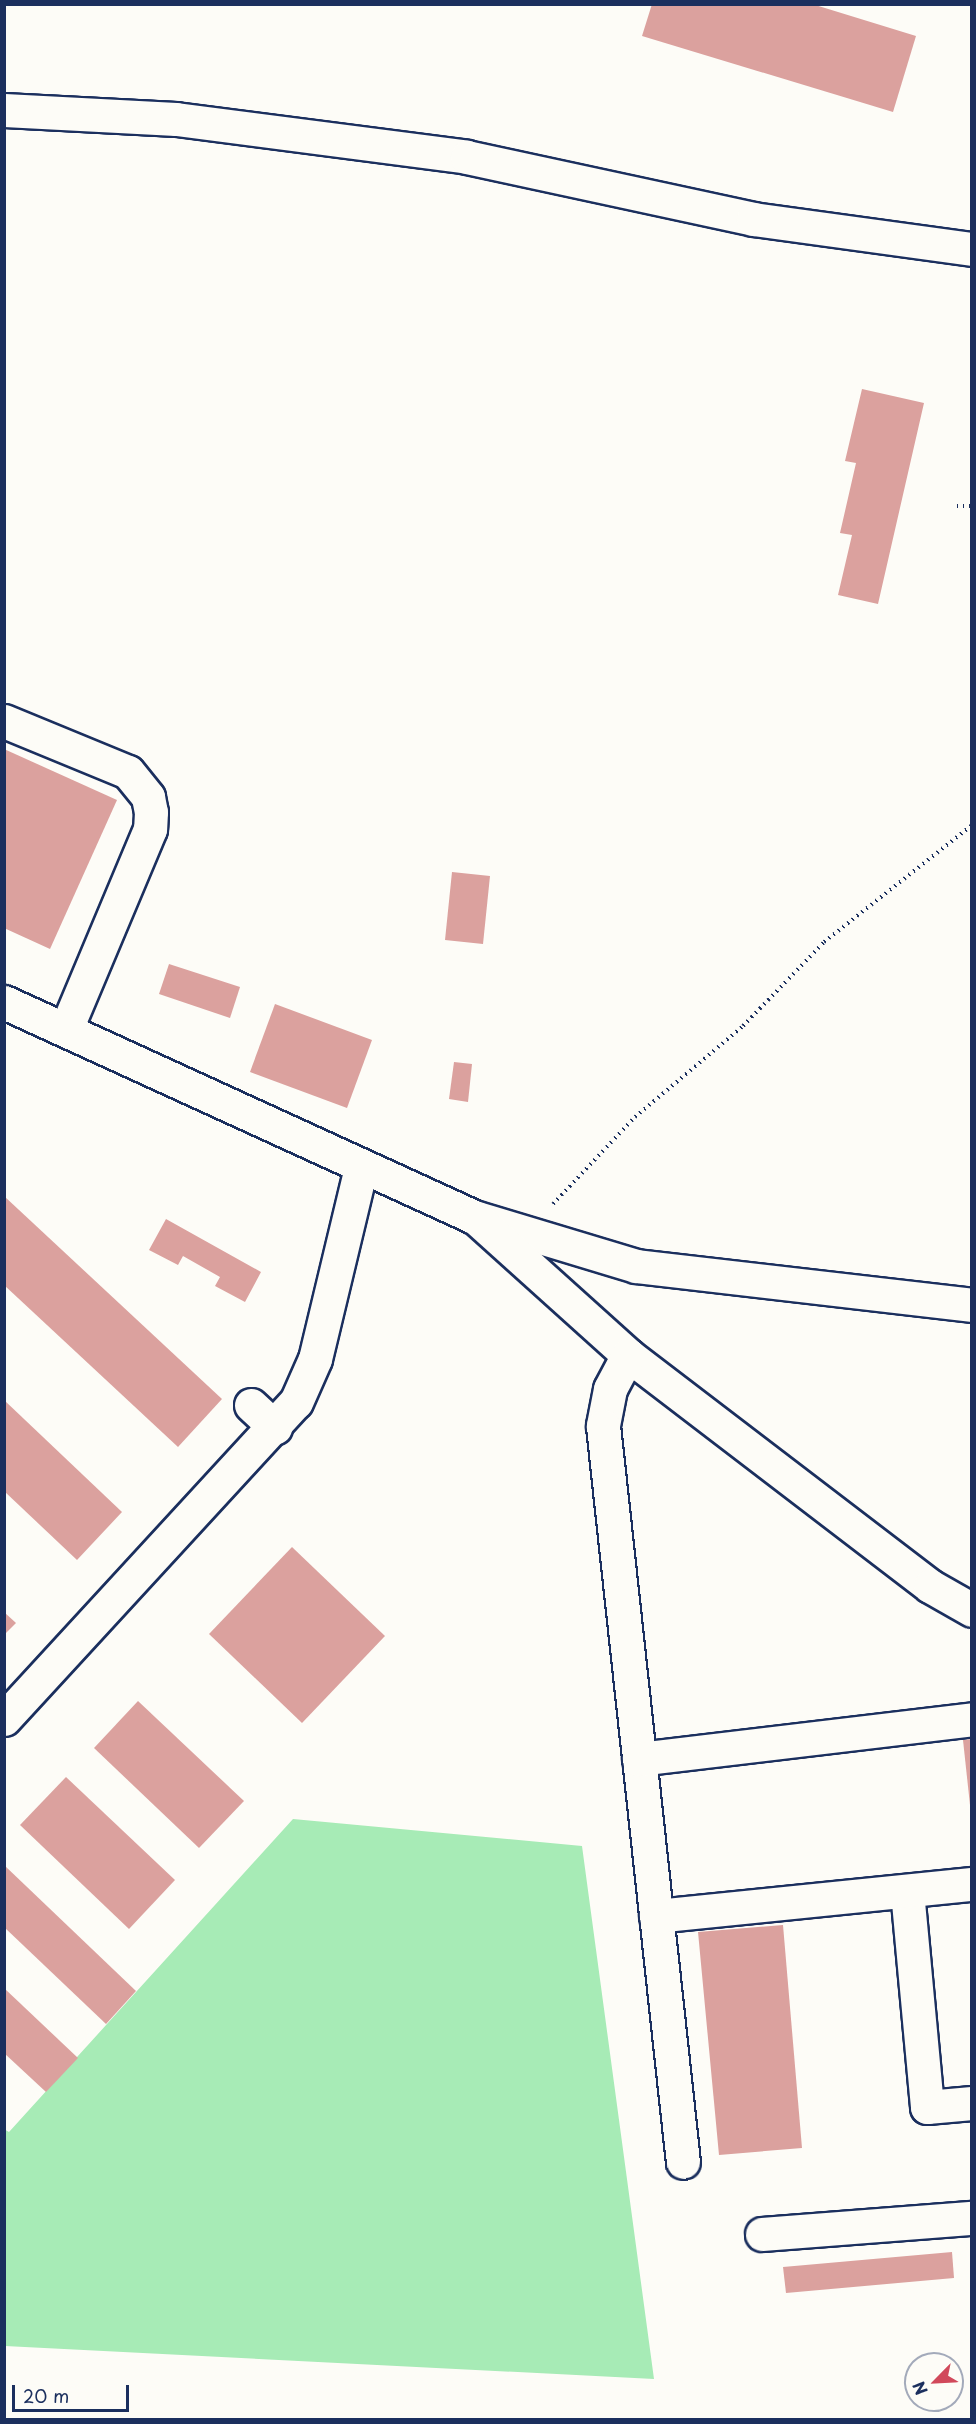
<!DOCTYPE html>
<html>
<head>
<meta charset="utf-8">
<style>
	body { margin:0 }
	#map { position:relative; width:976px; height:2424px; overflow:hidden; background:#fdfcf7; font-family:"Playpen Sans",sans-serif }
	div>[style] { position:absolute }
	.green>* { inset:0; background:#a7ebb6 }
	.building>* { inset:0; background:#dba19e }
	.path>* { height:4px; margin-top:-2px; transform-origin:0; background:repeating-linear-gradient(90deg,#1b2f5e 0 1.5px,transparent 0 6px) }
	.roads { filter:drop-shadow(2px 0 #1b2f5e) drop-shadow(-2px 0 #1b2f5e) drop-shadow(0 2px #1b2f5e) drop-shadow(0 -2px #1b2f5e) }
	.minor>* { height:33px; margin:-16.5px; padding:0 16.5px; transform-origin:16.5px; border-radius:16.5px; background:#fdfcf7 }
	span { translate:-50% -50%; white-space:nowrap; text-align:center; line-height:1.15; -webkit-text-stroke:5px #fdfcf7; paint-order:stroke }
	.frame { position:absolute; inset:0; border:6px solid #1b2f5e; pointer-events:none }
	.north { position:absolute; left:904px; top:2352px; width:60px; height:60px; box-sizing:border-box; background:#fdfcf7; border:2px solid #a3aaba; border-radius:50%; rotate:246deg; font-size:16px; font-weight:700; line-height:24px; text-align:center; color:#1b2f5e }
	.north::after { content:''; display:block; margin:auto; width:21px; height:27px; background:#d1495b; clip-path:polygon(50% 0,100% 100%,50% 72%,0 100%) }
	.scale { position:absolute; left:12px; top:2385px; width:117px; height:27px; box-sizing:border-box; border:3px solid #1b2f5e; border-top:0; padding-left:8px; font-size:18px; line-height:21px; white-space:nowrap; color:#1b2f5e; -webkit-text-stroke:4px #fdfcf7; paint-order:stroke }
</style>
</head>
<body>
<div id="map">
	<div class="green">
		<div style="clip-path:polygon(293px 1819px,582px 1846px,654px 2379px,5px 2346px,4px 2129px,9px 2132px)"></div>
	</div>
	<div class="building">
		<div style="clip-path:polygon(652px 4px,812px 4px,916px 36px,893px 112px,642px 36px)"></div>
		<div style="clip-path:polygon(862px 389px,924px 403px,878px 604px,838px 595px,852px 535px,840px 533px,856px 463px,845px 461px)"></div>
		<div style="clip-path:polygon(4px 749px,117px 800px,50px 949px,4px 928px)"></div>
		<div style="clip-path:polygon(452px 872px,490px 876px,483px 944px,445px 940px)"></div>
		<div style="clip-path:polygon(169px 964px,240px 987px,230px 1018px,159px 994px)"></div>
		<div style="clip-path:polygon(275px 1004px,372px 1040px,347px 1108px,250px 1072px)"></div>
		<div style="clip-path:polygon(454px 1062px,472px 1064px,468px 1102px,449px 1099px)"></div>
		<div style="clip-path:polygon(4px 1196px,222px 1399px,178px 1447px,4px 1285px)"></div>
		<div style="clip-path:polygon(166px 1219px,261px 1272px,245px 1302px,215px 1286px,220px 1277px,183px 1256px,178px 1265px,149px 1250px)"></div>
		<div style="clip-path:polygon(4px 1400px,122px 1512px,77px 1560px,4px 1491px)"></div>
		<div style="clip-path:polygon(292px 1547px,385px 1636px,302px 1723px,209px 1634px)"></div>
		<div style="clip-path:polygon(4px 1612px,16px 1623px,4px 1635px)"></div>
		<div style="clip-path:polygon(138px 1701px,244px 1801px,199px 1848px,94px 1748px)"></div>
		<div style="clip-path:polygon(972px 1739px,972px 1805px,970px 1805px,963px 1740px)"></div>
		<div style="clip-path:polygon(66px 1777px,175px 1880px,129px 1929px,20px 1825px)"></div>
		<div style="clip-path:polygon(4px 1865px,136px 1991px,106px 2024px,4px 1927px)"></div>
		<div style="clip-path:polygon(783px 1925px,802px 2148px,719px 2155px,698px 1932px)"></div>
		<div style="clip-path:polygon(4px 1988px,78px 2058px,46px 2092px,4px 2053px)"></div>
		<div style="clip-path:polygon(952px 2252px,954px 2278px,786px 2293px,783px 2267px)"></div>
	</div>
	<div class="path">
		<div style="left:957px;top:506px;width:15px"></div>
		<div style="left:553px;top:1204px;width:120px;rotate:-46.7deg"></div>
		<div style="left:635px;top:1117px;width:141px;rotate:-40.1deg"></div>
		<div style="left:743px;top:1026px;width:117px;rotate:-46deg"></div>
		<div style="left:824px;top:942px;width:189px;rotate:-38.3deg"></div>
	</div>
	<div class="roads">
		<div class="minor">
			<div style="left:4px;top:110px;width:172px;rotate:3deg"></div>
			<div style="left:176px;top:119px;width:293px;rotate:7.4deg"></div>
			<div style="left:467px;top:157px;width:293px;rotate:12.2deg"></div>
			<div style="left:753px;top:219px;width:221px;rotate:7.8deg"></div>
			<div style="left:4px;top:721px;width:134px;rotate:22.4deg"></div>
			<div style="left:128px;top:772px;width:32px;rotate:51deg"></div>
			<div style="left:148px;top:797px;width:15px;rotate:79deg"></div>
			<div style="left:151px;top:812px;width:17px;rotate:93deg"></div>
			<div style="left:150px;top:829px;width:217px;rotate:112.8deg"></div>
			<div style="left:4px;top:1002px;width:517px;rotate:24.58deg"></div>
			<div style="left:474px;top:1217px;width:169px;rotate:16.8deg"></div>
			<div style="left:636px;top:1266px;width:338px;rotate:6.6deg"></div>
			<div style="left:476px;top:1218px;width:205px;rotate:42deg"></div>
			<div style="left:628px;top:1355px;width:380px;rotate:37.4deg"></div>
			<div style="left:930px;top:1586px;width:48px;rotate:29.7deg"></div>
			<div style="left:628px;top:1355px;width:38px;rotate:118deg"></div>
			<div style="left:610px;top:1389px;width:38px;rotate:101deg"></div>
			<div style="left:603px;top:1426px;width:740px;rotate:83.8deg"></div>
			<div style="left:251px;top:1405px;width:33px;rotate:43deg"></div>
			<div style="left:4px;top:1719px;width:431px;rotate:-47.4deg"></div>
			<div style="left:296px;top:1402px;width:47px;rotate:-66.2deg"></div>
			<div style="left:315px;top:1359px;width:197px;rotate:-76.5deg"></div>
			<div style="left:639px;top:1759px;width:335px;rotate:-6.8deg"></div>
			<div style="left:907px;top:1891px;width:217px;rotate:84.7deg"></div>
			<div style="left:927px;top:2107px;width:45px;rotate:-5.1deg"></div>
			<div style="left:656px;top:1916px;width:318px;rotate:-5.8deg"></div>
			<div style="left:762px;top:2234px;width:211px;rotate:-4.4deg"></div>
		</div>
	</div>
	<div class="frame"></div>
	<div class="north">N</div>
	<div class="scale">20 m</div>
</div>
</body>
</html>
